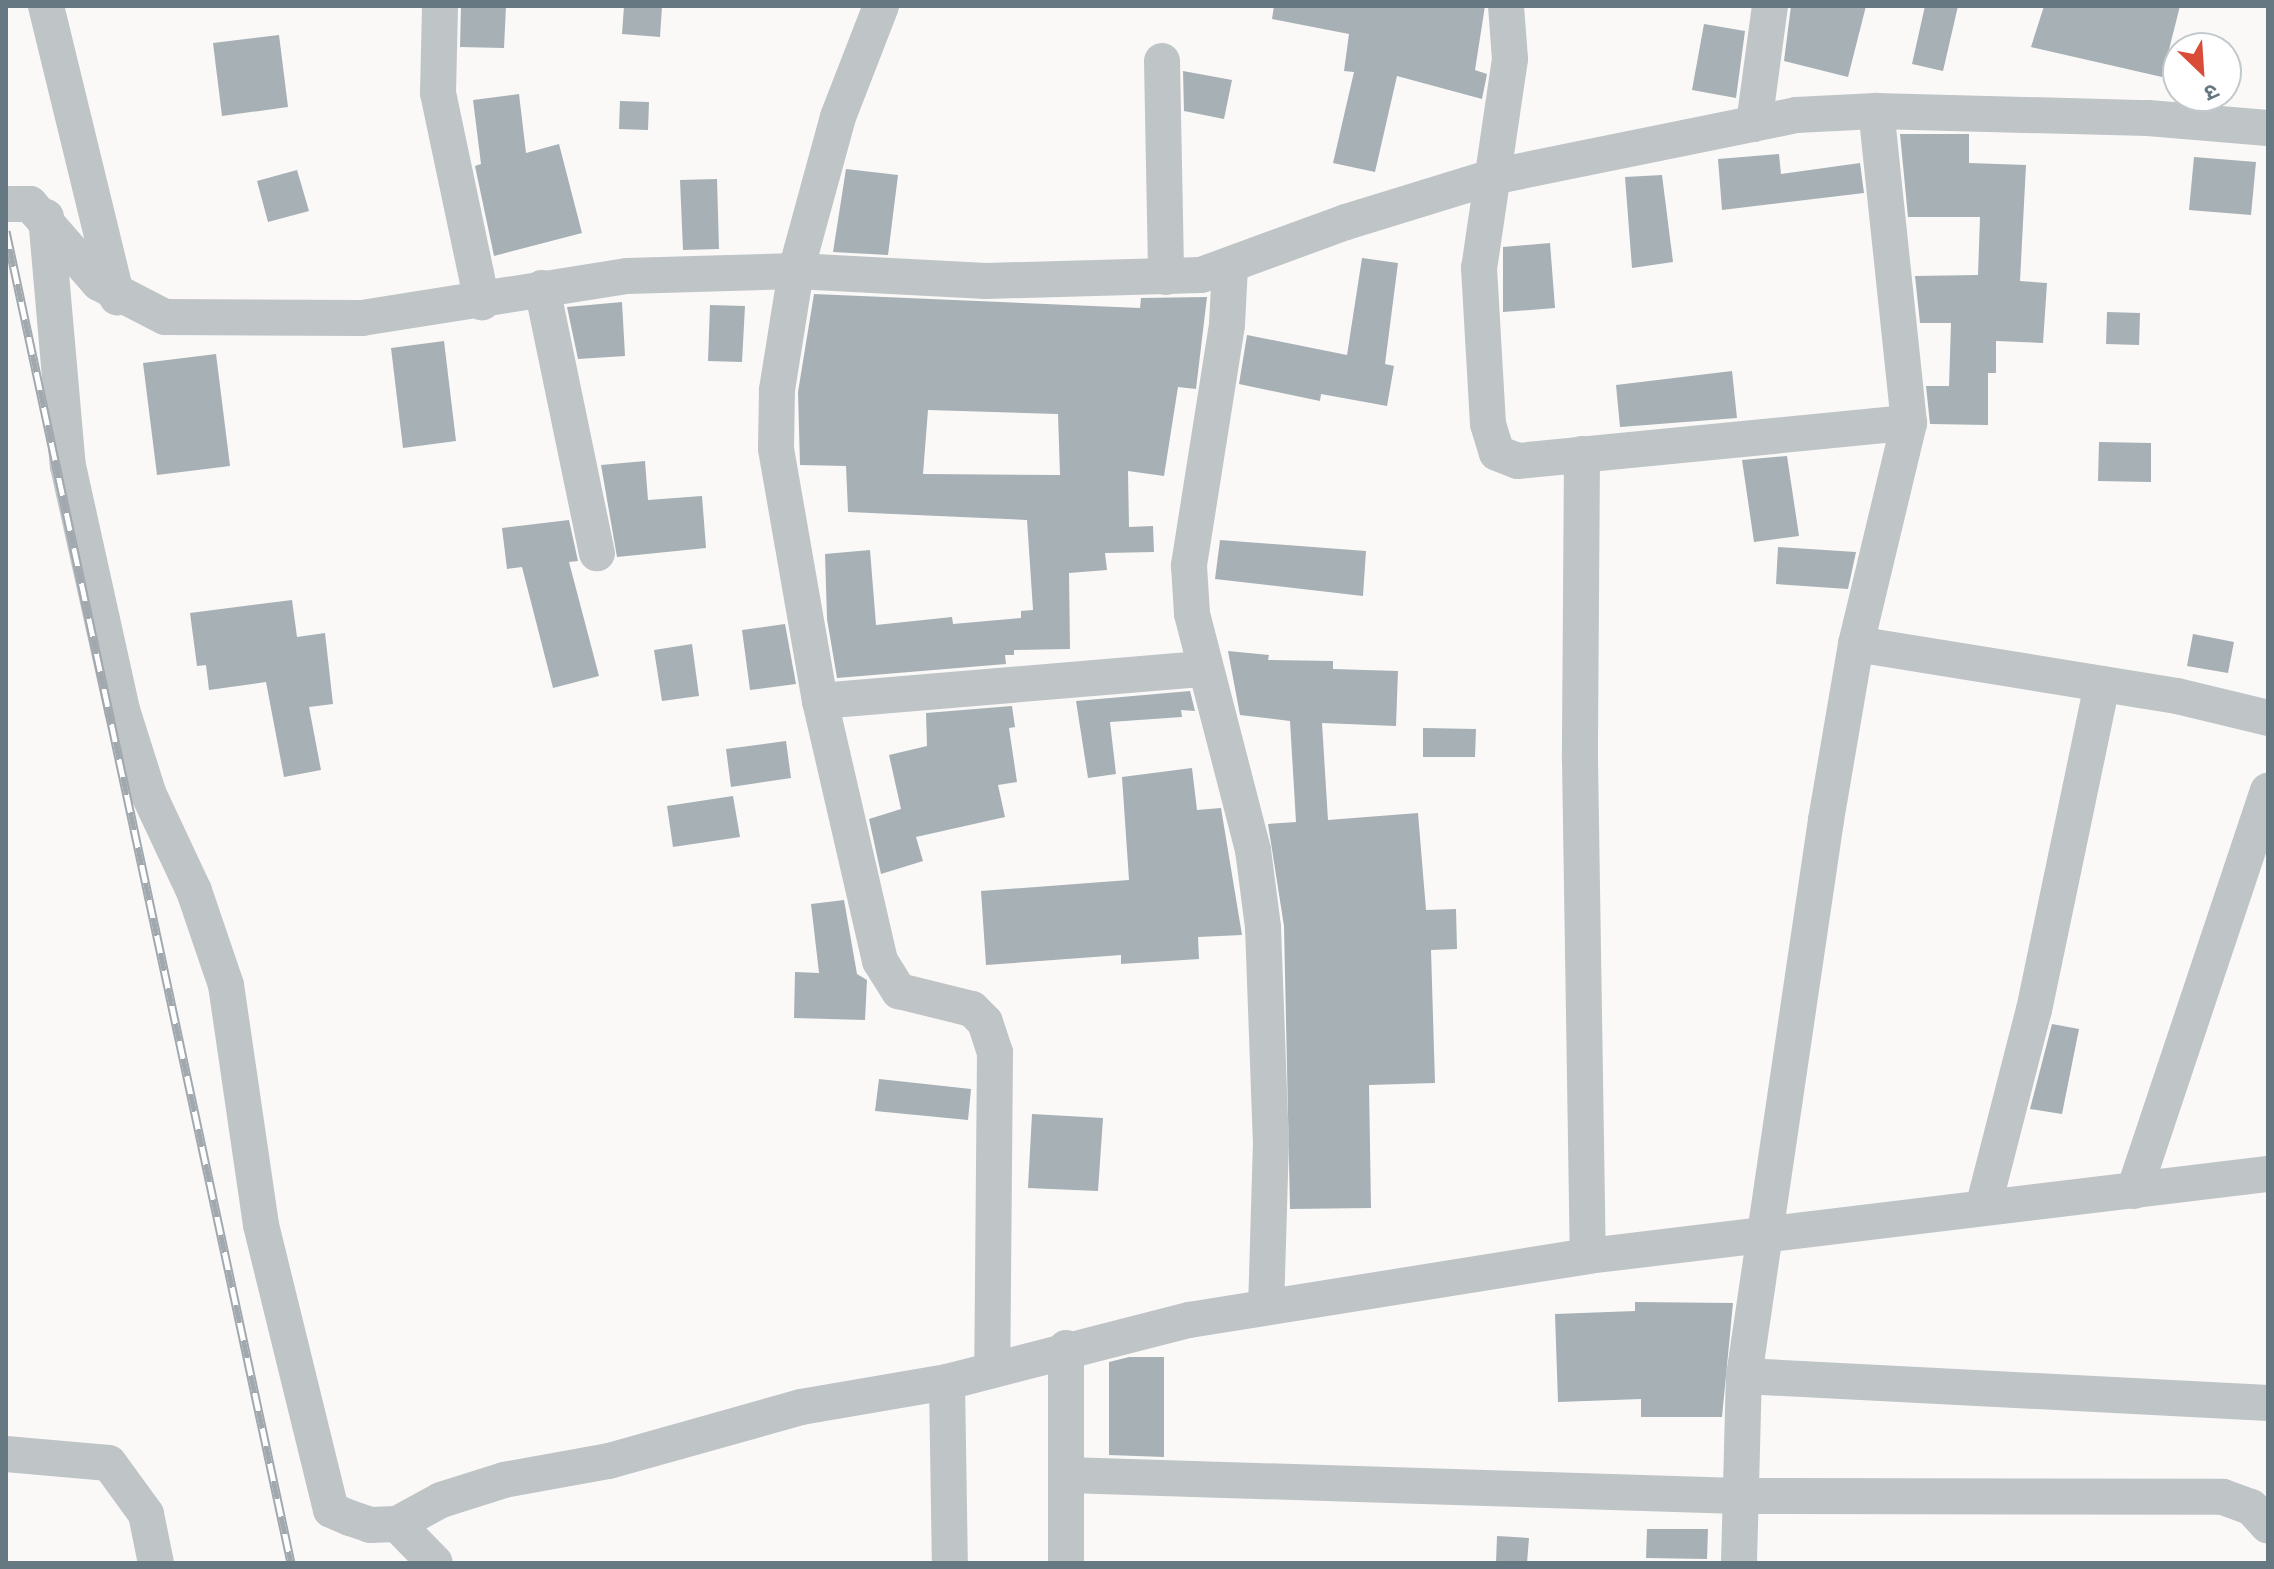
<!DOCTYPE html>
<html>
<head>
<meta charset="utf-8">
<style>
	body { margin:0 }
	#map { position:relative; width:2274px; height:1569px; overflow:hidden; background:#faf9f8; font-family:"DejaVu Sans","Noto Sans Devanagari",sans-serif }
	div>[style] { position:absolute }
	.building>* { inset:0; background:#a6b0b5 }
	.minor>* { height:36px; margin:-18px; padding:0 18px; transform-origin:18px; border-radius:18px; background:#bfc4c7 }
	.rail>* { height:9px; margin-top:-4.5px; transform-origin:0; background:repeating-linear-gradient(90deg,#fff 0 18px,#a1a9ae 0 36px); box-sizing:border-box; border-block:2px solid #a1a9ae }
	span { translate:-50% -50%; white-space:nowrap; text-align:center; line-height:1.15; -webkit-text-stroke:8px #fff; paint-order:stroke }
	.frame { position:absolute; inset:0; border:8px solid #667881; pointer-events:none }
	.north { position:absolute; left:2162px; top:32px; width:80px; height:80px; box-sizing:border-box; background:#fff; border:2px solid #c2c9cd; border-radius:50%; rotate:155deg; font-size:22px; font-weight:700; line-height:32px; text-align:center; color:#667881 }
	.north::after { content:''; display:block; margin:auto; width:28px; height:36px; background:#d94d38; clip-path:polygon(50% 0,100% 100%,50% 72%,0 100%) }
</style>
</head>
<body>
<div id="map">
	<div class="building">
		<div style="clip-path:polygon(461px 6px,506px 6px,504px 48px,460px 47px)"></div>
		<div style="clip-path:polygon(624px 6px,662px 6px,660px 37px,622px 34px)"></div>
		<div style="clip-path:polygon(1274px 6px,1485px 6px,1475px 70px,1487px 74px,1482px 99px,1397px 76px,1375px 172px,1333px 163px,1354px 72px,1344px 71px,1349px 34px,1272px 19px)"></div>
		<div style="clip-path:polygon(1791px 6px,1866px 6px,1848px 77px,1784px 61px)"></div>
		<div style="clip-path:polygon(1925px 6px,1958px 6px,1943px 71px,1912px 64px)"></div>
		<div style="clip-path:polygon(2044px 6px,2180px 6px,2162px 77px,2031px 47px)"></div>
		<div style="clip-path:polygon(1704px 24px,1745px 31px,1736px 98px,1692px 90px)"></div>
		<div style="clip-path:polygon(279px 35px,288px 107px,222px 116px,213px 43px)"></div>
		<div style="clip-path:polygon(1183px 71px,1232px 80px,1224px 119px,1184px 111px)"></div>
		<div style="clip-path:polygon(519px 94px,526px 153px,559px 144px,582px 233px,494px 256px,475px 166px,481px 164px,473px 100px)"></div>
		<div style="clip-path:polygon(620px 101px,649px 102px,648px 130px,619px 129px)"></div>
		<div style="clip-path:polygon(1900px 134px,1969px 134px,1969px 163px,2026px 165px,2020px 281px,2047px 283px,2043px 343px,1996px 341px,1996px 373px,1988px 373px,1988px 425px,1930px 424px,1926px 386px,1949px 386px,1951px 323px,1920px 323px,1915px 276px,1978px 275px,1980px 217px,1908px 217px)"></div>
		<div style="clip-path:polygon(1779px 154px,1781px 174px,1860px 163px,1864px 193px,1722px 210px,1718px 159px)"></div>
		<div style="clip-path:polygon(2194px 157px,2256px 162px,2251px 215px,2189px 210px)"></div>
		<div style="clip-path:polygon(846px 169px,898px 175px,888px 255px,833px 252px)"></div>
		<div style="clip-path:polygon(297px 170px,309px 211px,268px 222px,257px 181px)"></div>
		<div style="clip-path:polygon(1662px 175px,1673px 262px,1632px 268px,1625px 177px)"></div>
		<div style="clip-path:polygon(717px 179px,719px 249px,683px 250px,680px 180px)"></div>
		<div style="clip-path:polygon(1550px 243px,1555px 308px,1503px 312px,1503px 247px)"></div>
		<div style="clip-path:polygon(1362px 258px,1398px 263px,1385px 364px,1394px 366px,1387px 406px,1321px 394px,1320px 401px,1239px 384px,1247px 335px,1347px 355px)"></div>
		<div style="clip-path:polygon(evenodd,814px 294px,1140px 308px,1141px 298px,1207px 297px,1196px 389px,1178px 387px,1164px 476px,1128px 471px,1129px 527px,1153px 526px,1154px 552px,1105px 553px,1107px 570px,1069px 573px,1070px 649px,1014px 650px,1014px 655px,1005px 655px,1006px 664px,837px 678px,827px 619px,825px 554px,870px 550px,876px 625px,952px 617px,953px 624px,1021px 618px,1021px 611px,1033px 610px,1027px 520px,848px 512px,846px 466px,800px 465px,798px 392px,814px 294px,928px 410px,1058px 414px,1060px 475px,923px 474px,928px 410px)"></div>
		<div style="clip-path:polygon(622px 302px,625px 356px,578px 359px,567px 307px)"></div>
		<div style="clip-path:polygon(710px 305px,745px 306px,742px 362px,708px 361px)"></div>
		<div style="clip-path:polygon(2107px 312px,2140px 313px,2139px 345px,2106px 344px)"></div>
		<div style="clip-path:polygon(444px 341px,456px 441px,403px 448px,391px 348px)"></div>
		<div style="clip-path:polygon(216px 354px,230px 466px,157px 475px,143px 363px)"></div>
		<div style="clip-path:polygon(1732px 371px,1737px 418px,1620px 427px,1616px 385px)"></div>
		<div style="clip-path:polygon(2099px 442px,2151px 443px,2151px 482px,2098px 481px)"></div>
		<div style="clip-path:polygon(1787px 456px,1799px 536px,1754px 542px,1742px 460px)"></div>
		<div style="clip-path:polygon(645px 461px,648px 500px,702px 496px,706px 548px,617px 557px,601px 465px)"></div>
		<div style="clip-path:polygon(569px 520px,578px 561px,569px 562px,599px 676px,553px 688px,522px 567px,507px 569px,502px 528px)"></div>
		<div style="clip-path:polygon(1220px 540px,1366px 551px,1363px 596px,1215px 579px)"></div>
		<div style="clip-path:polygon(1778px 547px,1856px 552px,1848px 589px,1776px 584px)"></div>
		<div style="clip-path:polygon(292px 600px,297px 637px,325px 633px,333px 704px,309px 707px,321px 770px,284px 777px,266px 682px,209px 690px,206px 665px,197px 666px,190px 613px)"></div>
		<div style="clip-path:polygon(785px 624px,796px 684px,750px 690px,742px 630px)"></div>
		<div style="clip-path:polygon(2193px 634px,2234px 642px,2228px 673px,2187px 666px)"></div>
		<div style="clip-path:polygon(692px 644px,699px 696px,662px 701px,654px 650px)"></div>
		<div style="clip-path:polygon(1228px 651px,1269px 655px,1268px 660px,1333px 661px,1333px 669px,1398px 671px,1396px 726px,1322px 723px,1328px 820px,1418px 813px,1426px 910px,1456px 909px,1457px 949px,1431px 950px,1435px 1083px,1369px 1085px,1371px 1208px,1290px 1209px,1284px 926px,1268px 824px,1296px 822px,1290px 721px,1240px 715px)"></div>
		<div style="clip-path:polygon(1190px 691px,1195px 711px,1181px 710px,1182px 717px,1110px 722px,1116px 774px,1088px 778px,1076px 701px)"></div>
		<div style="clip-path:polygon(1012px 706px,1015px 727px,1009px 728px,1017px 782px,998px 785px,1005px 817px,916px 837px,923px 861px,881px 874px,869px 819px,901px 809px,889px 755px,927px 746px,926px 713px)"></div>
		<div style="clip-path:polygon(1423px 728px,1476px 729px,1475px 757px,1423px 757px)"></div>
		<div style="clip-path:polygon(786px 741px,791px 778px,731px 787px,726px 749px)"></div>
		<div style="clip-path:polygon(1192px 768px,1197px 810px,1221px 808px,1242px 935px,1198px 937px,1199px 959px,1121px 964px,1121px 955px,986px 965px,981px 891px,1129px 880px,1122px 777px)"></div>
		<div style="clip-path:polygon(733px 796px,740px 837px,673px 847px,667px 806px)"></div>
		<div style="clip-path:polygon(844px 900px,857px 974px,867px 980px,865px 1020px,794px 1018px,795px 972px,819px 973px,811px 904px)"></div>
		<div style="clip-path:polygon(2052px 1024px,2079px 1029px,2062px 1114px,2030px 1109px)"></div>
		<div style="clip-path:polygon(879px 1079px,971px 1089px,968px 1120px,875px 1111px)"></div>
		<div style="clip-path:polygon(1032px 1114px,1103px 1118px,1098px 1191px,1028px 1188px)"></div>
		<div style="clip-path:polygon(1635px 1302px,1733px 1303px,1722px 1417px,1641px 1417px,1641px 1399px,1558px 1402px,1555px 1314px,1635px 1311px)"></div>
		<div style="clip-path:polygon(1129px 1357px,1164px 1357px,1164px 1457px,1109px 1455px,1109px 1362px)"></div>
		<div style="clip-path:polygon(1647px 1529px,1708px 1529px,1707px 1559px,1646px 1558px)"></div>
		<div style="clip-path:polygon(1497px 1536px,1529px 1538px,1527px 1563px,1496px 1563px)"></div>
	</div>
	<div class="minor">
		<div style="left:46px;top:6px;width:300px;rotate:76.3deg"></div>
		<div style="left:440px;top:6px;width:87px;rotate:91.3deg"></div>
		<div style="left:438px;top:93px;width:214px;rotate:78.1deg"></div>
		<div style="left:881px;top:6px;width:119px;rotate:111.2deg"></div>
		<div style="left:838px;top:117px;width:160px;rotate:105.3deg"></div>
		<div style="left:796px;top:271px;width:121px;rotate:99.1deg"></div>
		<div style="left:777px;top:390px;width:59px;rotate:91deg"></div>
		<div style="left:776px;top:449px;width:256px;rotate:80.1deg"></div>
		<div style="left:820px;top:701px;width:267px;rotate:77deg"></div>
		<div style="left:880px;top:961px;width:36px;rotate:58deg"></div>
		<div style="left:899px;top:991px;width:75px;rotate:13.9deg"></div>
		<div style="left:972px;top:1009px;width:18px;rotate:45deg"></div>
		<div style="left:985px;top:1022px;width:32px;rotate:72deg"></div>
		<div style="left:995px;top:1052px;width:316px;rotate:90.5deg"></div>
		<div style="left:1506px;top:6px;width:53px;rotate:85.7deg"></div>
		<div style="left:1510px;top:59px;width:211px;rotate:98.4deg"></div>
		<div style="left:1479px;top:268px;width:156px;rotate:86.7deg"></div>
		<div style="left:1488px;top:424px;width:30px;rotate:73deg"></div>
		<div style="left:1497px;top:453px;width:22px;rotate:21deg"></div>
		<div style="left:1518px;top:461px;width:393px;rotate:-5.6deg"></div>
		<div style="left:1162px;top:61px;width:216px;rotate:88.9deg"></div>
		<div style="left:1754px;top:124px;width:119px;rotate:-82.3deg"></div>
		<div style="left:6px;top:204px;width:24px"></div>
		<div style="left:30px;top:204px;width:105px;rotate:48.9deg"></div>
		<div style="left:99px;top:283px;width:74px;rotate:27.3deg"></div>
		<div style="left:165px;top:317px;width:197px;rotate:0.3deg"></div>
		<div style="left:362px;top:318px;width:268px;rotate:-9deg"></div>
		<div style="left:627px;top:276px;width:169px;rotate:-1.7deg"></div>
		<div style="left:796px;top:271px;width:190px;rotate:3deg"></div>
		<div style="left:986px;top:281px;width:215px;rotate:-1.6deg"></div>
		<div style="left:1201px;top:275px;width:154px;rotate:-20.1deg"></div>
		<div style="left:1346px;top:222px;width:153px;rotate:-17.1deg"></div>
		<div style="left:1492px;top:177px;width:310px;rotate:-11.5deg"></div>
		<div style="left:1796px;top:115px;width:80px;rotate:-2.9deg"></div>
		<div style="left:1876px;top:111px;width:272px;rotate:1.5deg"></div>
		<div style="left:2148px;top:118px;width:120px;rotate:4.8deg"></div>
		<div style="left:46px;top:217px;width:250px;rotate:85deg"></div>
		<div style="left:68px;top:466px;width:250px;rotate:77.5deg"></div>
		<div style="left:122px;top:710px;width:89px;rotate:72.4deg"></div>
		<div style="left:149px;top:795px;width:106px;rotate:64.9deg"></div>
		<div style="left:194px;top:891px;width:99px;rotate:71.2deg"></div>
		<div style="left:226px;top:985px;width:243px;rotate:81.7deg"></div>
		<div style="left:261px;top:1225px;width:293px;rotate:76.2deg"></div>
		<div style="left:331px;top:1510px;width:21px;rotate:23deg"></div>
		<div style="left:350px;top:1518px;width:21px;rotate:19deg"></div>
		<div style="left:370px;top:1525px;width:27px;rotate:-2deg"></div>
		<div style="left:397px;top:1524px;width:50px;rotate:-28.6deg"></div>
		<div style="left:441px;top:1500px;width:66px;rotate:-17.6deg"></div>
		<div style="left:504px;top:1480px;width:107px;rotate:-10.3deg"></div>
		<div style="left:609px;top:1461px;width:199px;rotate:-15.7deg"></div>
		<div style="left:801px;top:1407px;width:148px;rotate:-9.7deg"></div>
		<div style="left:947px;top:1382px;width:250px;rotate:-14.4deg"></div>
		<div style="left:1189px;top:1320px;width:404px;rotate:-9.1deg"></div>
		<div style="left:1588px;top:1256px;width:685px;rotate:-6.88deg"></div>
		<div style="left:1230px;top:267px;width:58px;rotate:93deg"></div>
		<div style="left:1227px;top:325px;width:244px;rotate:99deg"></div>
		<div style="left:1189px;top:566px;width:48px;rotate:86.4deg"></div>
		<div style="left:1192px;top:614px;width:244px;rotate:75.5deg"></div>
		<div style="left:1253px;top:850px;width:78px;rotate:82.6deg"></div>
		<div style="left:1263px;top:927px;width:214px;rotate:87.9deg"></div>
		<div style="left:1271px;top:1141px;width:165px;rotate:91.7deg"></div>
		<div style="left:542px;top:288px;width:271px;rotate:78.3deg"></div>
		<div style="left:1582px;top:454px;width:306px;rotate:90.4deg"></div>
		<div style="left:1580px;top:760px;width:496px;rotate:89.1deg"></div>
		<div style="left:1856px;top:644px;width:325px;rotate:9.2deg"></div>
		<div style="left:2177px;top:696px;width:94px;rotate:13.6deg"></div>
		<div style="left:820px;top:701px;width:385px;rotate:-4.8deg"></div>
		<div style="left:2134px;top:1191px;width:422px;rotate:-71.5deg"></div>
		<div style="left:1983px;top:1208px;width:204px;rotate:-75.6deg"></div>
		<div style="left:2034px;top:1010px;width:333px;rotate:-78.2deg"></div>
		<div style="left:1066px;top:1348px;width:215px;rotate:90deg"></div>
		<div style="left:1744px;top:1376px;width:525px;rotate:2.95deg"></div>
		<div style="left:947px;top:1382px;width:181px;rotate:89.1deg"></div>
		<div style="left:6px;top:1454px;width:103px;rotate:5deg"></div>
		<div style="left:109px;top:1463px;width:63px;rotate:54deg"></div>
		<div style="left:146px;top:1514px;width:50px;rotate:78.5deg"></div>
		<div style="left:1067px;top:1475px;width:672px;rotate:1.79deg"></div>
		<div style="left:1739px;top:1496px;width:484px;rotate:0.1deg"></div>
		<div style="left:2223px;top:1497px;width:30px;rotate:20deg"></div>
		<div style="left:2251px;top:1507px;width:25px;rotate:48deg"></div>
		<div style="left:397px;top:1524px;width:54px;rotate:45.7deg"></div>
		<div style="left:1739px;top:1563px;width:187px;rotate:-88.5deg"></div>
		<div style="left:1744px;top:1376px;width:562px;rotate:-81.61deg"></div>
		<div style="left:1826px;top:820px;width:179px;rotate:-80.3deg"></div>
		<div style="left:1856px;top:644px;width:227px;rotate:-76.5deg"></div>
		<div style="left:1909px;top:423px;width:314px;rotate:-96deg"></div>
	</div>
	<div class="rail">
		<div style="left:6px;top:231px;width:1362px;rotate:77.92deg"></div>
	</div>
	<div class="frame"></div>
	<div class="north">उ</div>
</div>
</body>
</html>
